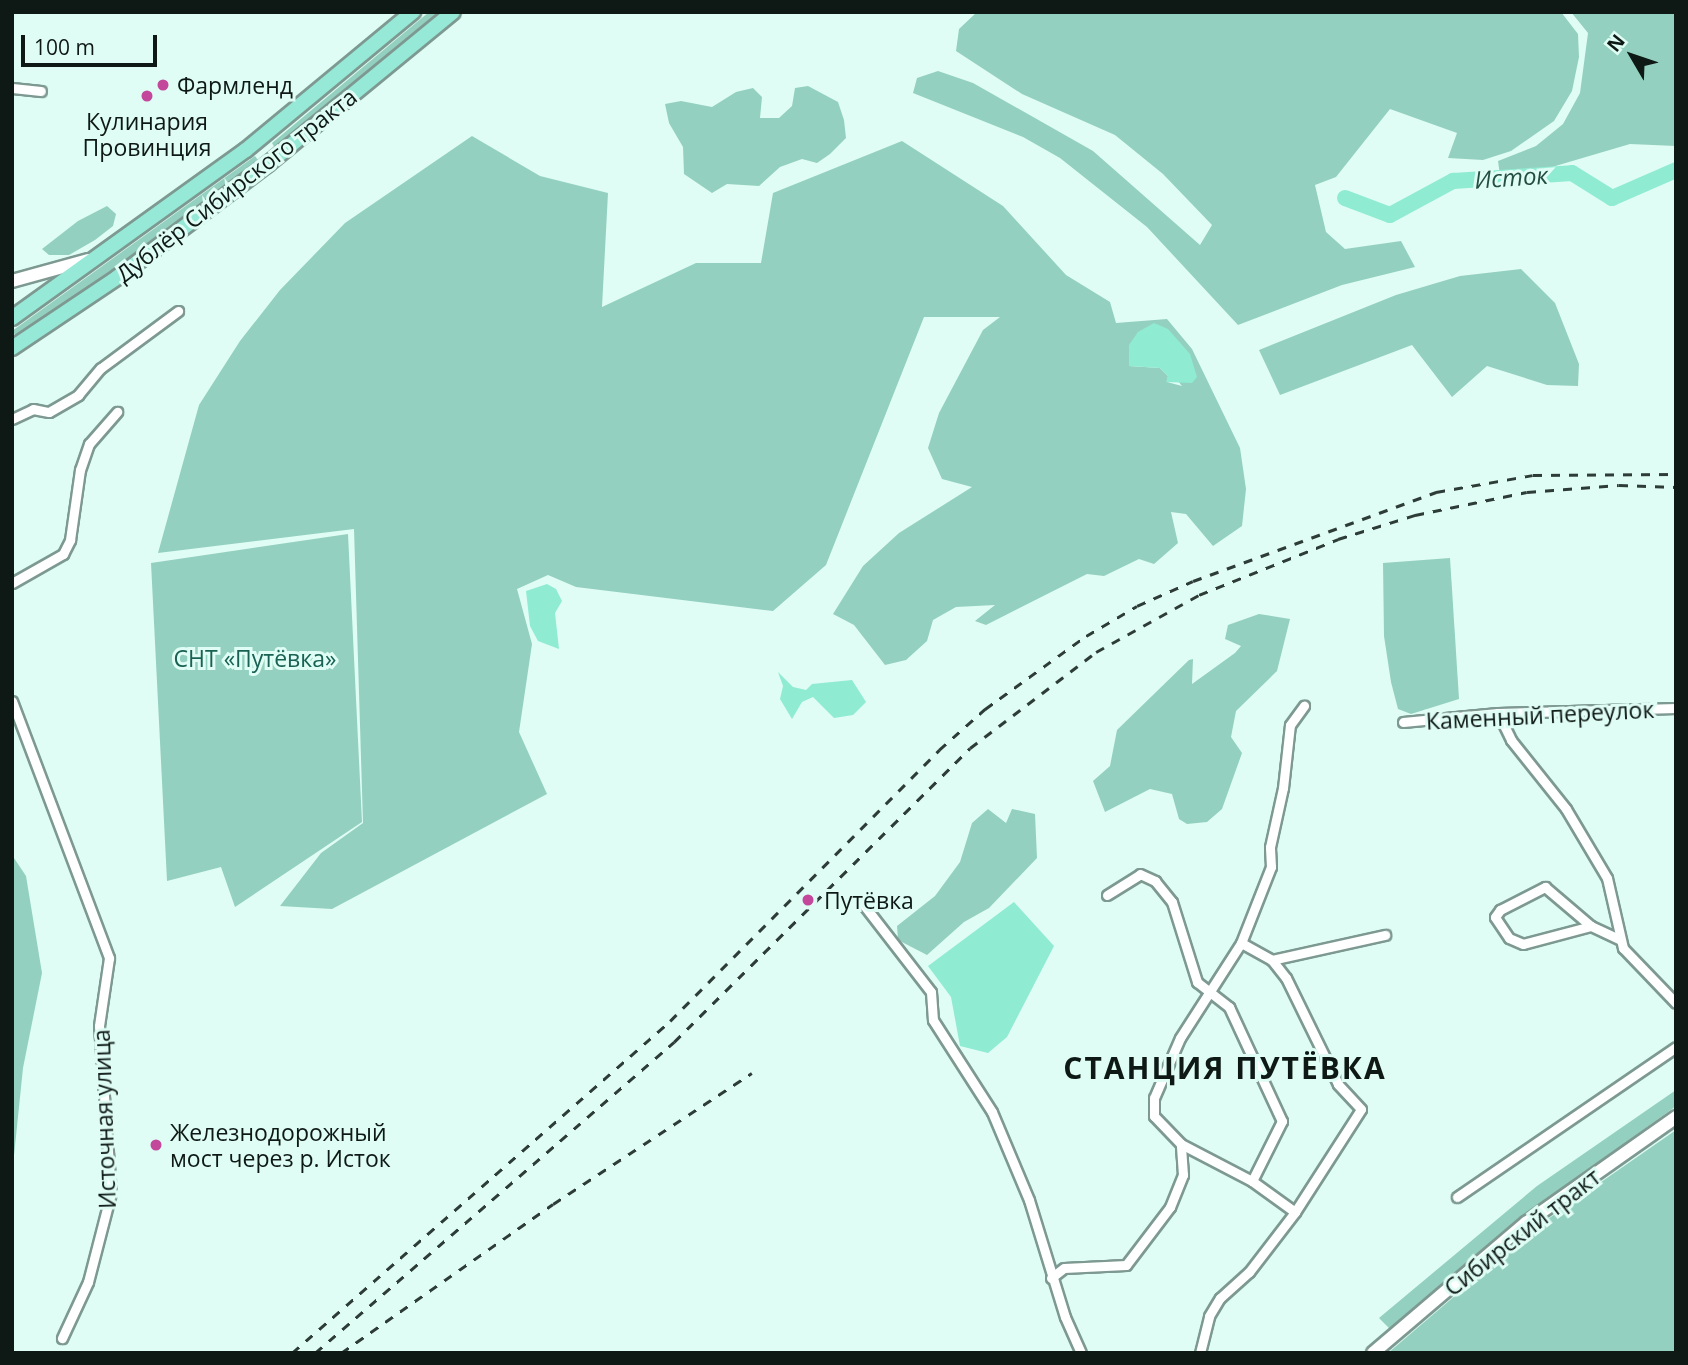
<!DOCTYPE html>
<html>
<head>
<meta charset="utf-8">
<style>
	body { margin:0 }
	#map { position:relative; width:1688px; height:1365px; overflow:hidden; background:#dffdf4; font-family:"Open Sans",sans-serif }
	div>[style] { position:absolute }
	.green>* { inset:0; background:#94d0bf }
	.water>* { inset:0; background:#8febd2 }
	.river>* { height:16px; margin:-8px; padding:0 8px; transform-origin:8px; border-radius:8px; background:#8febd2 }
	.roads { filter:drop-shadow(2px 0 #7d9991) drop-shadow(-2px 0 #7d9991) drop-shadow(0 2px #7d9991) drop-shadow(0 -2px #7d9991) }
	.minor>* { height:9px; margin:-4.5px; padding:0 4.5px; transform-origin:4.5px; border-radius:4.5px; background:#fff }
	.secondary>* { height:12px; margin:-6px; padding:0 6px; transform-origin:6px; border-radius:6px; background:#fff }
	.primary>* { height:14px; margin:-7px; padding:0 7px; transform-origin:7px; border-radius:7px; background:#96e9d7 }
	.rail>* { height:2.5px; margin-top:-1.25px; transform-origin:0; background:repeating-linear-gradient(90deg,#2e3c38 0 9px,transparent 0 18px) }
	.dots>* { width:19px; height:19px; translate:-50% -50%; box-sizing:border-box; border:4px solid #dffdf4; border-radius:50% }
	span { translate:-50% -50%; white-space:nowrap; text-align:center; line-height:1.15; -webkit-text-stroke:6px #dffdf4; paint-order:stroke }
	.poi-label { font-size:23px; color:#0e1916 }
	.left { translate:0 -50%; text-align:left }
	.street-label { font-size:23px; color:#0e1916 }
	.park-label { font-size:23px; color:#196253 }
	.water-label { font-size:24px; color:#254e43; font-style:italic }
	.district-label { font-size:30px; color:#0e1916; font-weight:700; letter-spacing:2px }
	.frame { position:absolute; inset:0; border:14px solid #0e1916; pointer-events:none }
	.north { position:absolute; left:1597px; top:21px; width:70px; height:70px; -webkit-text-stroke:5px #dffdf4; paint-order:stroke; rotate:309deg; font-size:19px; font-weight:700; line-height:28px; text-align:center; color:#0e1916 }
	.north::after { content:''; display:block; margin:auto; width:24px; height:32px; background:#0e1916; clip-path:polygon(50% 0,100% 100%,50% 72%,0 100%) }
	.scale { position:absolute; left:21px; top:35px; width:136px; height:32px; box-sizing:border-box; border:4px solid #0e1916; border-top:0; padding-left:9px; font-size:21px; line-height:24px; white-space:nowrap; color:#0e1916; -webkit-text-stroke:5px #dffdf4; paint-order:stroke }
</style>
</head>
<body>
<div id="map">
	<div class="green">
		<div style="clip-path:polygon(429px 12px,442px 12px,276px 150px,272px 143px)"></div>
		<div style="clip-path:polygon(977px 12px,1561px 12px,1578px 34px,1579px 57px,1572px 91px,1554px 121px,1511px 151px,1483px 160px,1448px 158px,1457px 133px,1390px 109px,1336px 177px,1315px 185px,1326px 232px,1345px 249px,1401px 241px,1415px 267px,1342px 285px,1238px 325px,1147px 227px,1060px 158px,1023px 137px,913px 93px,917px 78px,938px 71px,973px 83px,1093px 151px,1200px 245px,1212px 225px,1163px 174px,1115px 135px,1022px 94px,956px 51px,959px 29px)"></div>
		<div style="clip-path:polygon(1571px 12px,1676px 12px,1676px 146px,1630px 144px,1501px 182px,1498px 161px,1536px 146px,1563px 124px,1580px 93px,1588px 33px)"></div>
		<div style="clip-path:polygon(808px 86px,838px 102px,844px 120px,846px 138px,830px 154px,817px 163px,802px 159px,780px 167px,759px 186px,727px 184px,712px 193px,684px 174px,683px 147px,669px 123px,665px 104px,681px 101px,712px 107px,736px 92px,753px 88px,762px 97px,760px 118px,779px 118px,792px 106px,795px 88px)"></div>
		<div style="clip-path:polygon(evenodd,472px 136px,540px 176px,608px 193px,602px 307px,696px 263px,761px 263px,773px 193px,902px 141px,1003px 206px,1066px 275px,1110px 302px,1116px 323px,1167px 319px,1192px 349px,1240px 448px,1246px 489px,1242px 526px,1213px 546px,1186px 514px,1171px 512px,1178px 543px,1154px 564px,1139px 559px,1104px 576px,1087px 574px,986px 625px,975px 621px,995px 605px,956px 607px,933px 620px,927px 641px,906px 660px,885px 665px,854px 625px,833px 614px,863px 566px,899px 533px,972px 487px,942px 479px,928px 448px,939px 413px,983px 330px,1000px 317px,924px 317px,826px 565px,773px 611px,576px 587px,548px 575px,517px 589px,532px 644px,519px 732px,547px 794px,332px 909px,280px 906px,321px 853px,363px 823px,354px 529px,158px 553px,199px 405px,240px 341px,280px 290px,345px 223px,472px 136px,1138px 332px,1182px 386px,1167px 382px,1168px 376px,1160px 368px,1129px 366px,1138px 332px)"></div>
		<div style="clip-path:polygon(255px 156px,260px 163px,145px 250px,17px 337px,12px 331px)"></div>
		<div style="clip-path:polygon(107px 206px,116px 214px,113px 226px,95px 240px,69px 255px,49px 255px,42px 249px,78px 221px)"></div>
		<div style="clip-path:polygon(1521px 269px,1555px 303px,1579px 364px,1578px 386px,1547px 385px,1487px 366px,1452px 397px,1412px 345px,1280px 395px,1259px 350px,1396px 295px,1460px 276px)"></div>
		<div style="clip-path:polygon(348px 534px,362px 822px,235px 907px,221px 867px,167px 881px,151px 563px)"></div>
		<div style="clip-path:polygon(1450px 558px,1459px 699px,1411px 714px,1398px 709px,1391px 682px,1384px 636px,1383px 563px)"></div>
		<div style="clip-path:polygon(1259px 614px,1290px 619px,1277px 671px,1236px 711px,1231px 737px,1242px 753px,1222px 809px,1207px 822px,1187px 824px,1179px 819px,1172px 794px,1150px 789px,1105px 812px,1093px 781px,1110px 766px,1117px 730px,1189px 660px,1193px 659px,1192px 684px,1235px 653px,1241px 646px,1225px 639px,1228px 625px)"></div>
		<div style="clip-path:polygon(988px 809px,1006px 823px,1012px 809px,1035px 814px,1037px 858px,989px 908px,964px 922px,927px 955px,898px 940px,897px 926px,935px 896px,960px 862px,972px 823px)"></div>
		<div style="clip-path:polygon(12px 855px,26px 876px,42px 973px,23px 1068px,12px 1175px)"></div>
		<div style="clip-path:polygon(1676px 1090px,1676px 1106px,1505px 1230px,1390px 1329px,1379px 1318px,1537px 1186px)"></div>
		<div style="clip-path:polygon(1676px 1130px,1676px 1353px,1388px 1353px,1532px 1230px)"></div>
	</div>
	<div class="water">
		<div style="clip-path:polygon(1154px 323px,1168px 329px,1190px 354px,1197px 377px,1192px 383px,1166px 382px,1168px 376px,1160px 368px,1129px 366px,1129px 345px,1138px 332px)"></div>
		<div style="clip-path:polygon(547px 584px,556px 589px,562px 601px,555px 613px,559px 649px,538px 641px,530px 626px,526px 591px)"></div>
		<div style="clip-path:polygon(778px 672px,793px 687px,806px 690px,812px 684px,852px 680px,866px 702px,853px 715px,834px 718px,813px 697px,802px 702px,792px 719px,780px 699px,783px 686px)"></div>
		<div style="clip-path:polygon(1014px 902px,1054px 946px,1007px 1037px,988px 1053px,960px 1046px,951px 997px,928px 966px)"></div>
	</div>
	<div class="river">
		<div style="left:1345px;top:198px;width:48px;rotate:20.7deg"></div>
		<div style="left:1390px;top:215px;width:72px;rotate:-28.4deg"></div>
		<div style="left:1453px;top:181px;width:119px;rotate:-3.8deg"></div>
		<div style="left:1572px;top:173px;width:47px;rotate:32deg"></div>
		<div style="left:1612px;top:198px;width:70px;rotate:-23.6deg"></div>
	</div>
	<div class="roads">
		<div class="minor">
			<div style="left:12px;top:88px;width:29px;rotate:6deg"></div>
			<div style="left:12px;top:419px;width:23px;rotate:-25deg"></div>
			<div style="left:33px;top:409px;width:16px;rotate:11deg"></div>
			<div style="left:49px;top:412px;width:34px;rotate:-30deg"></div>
			<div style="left:78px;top:395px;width:35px;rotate:-50deg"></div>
			<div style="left:101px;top:368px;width:96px;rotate:-36.5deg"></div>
			<div style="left:12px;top:583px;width:59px;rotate:-29.6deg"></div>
			<div style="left:63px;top:554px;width:16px;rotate:-63deg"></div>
			<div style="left:70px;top:540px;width:71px;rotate:-81.9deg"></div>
			<div style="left:80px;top:470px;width:28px;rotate:-71deg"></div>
			<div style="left:89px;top:444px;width:43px;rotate:-48.8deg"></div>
			<div style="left:12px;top:701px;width:275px;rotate:69.3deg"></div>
			<div style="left:109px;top:958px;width:69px;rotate:98.4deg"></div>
			<div style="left:99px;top:1026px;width:167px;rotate:85.9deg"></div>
			<div style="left:111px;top:1193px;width:92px;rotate:104.5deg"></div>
			<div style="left:88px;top:1282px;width:62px;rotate:114.9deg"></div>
			<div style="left:1498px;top:713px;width:30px;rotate:64deg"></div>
			<div style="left:1511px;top:740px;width:88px;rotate:51.4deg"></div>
			<div style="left:1566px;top:809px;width:80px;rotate:59.3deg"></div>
			<div style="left:1607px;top:878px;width:72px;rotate:77.1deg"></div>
			<div style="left:1623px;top:948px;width:76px;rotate:46.1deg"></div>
			<div style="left:1403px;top:722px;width:95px;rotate:-5.4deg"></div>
			<div style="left:1498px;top:713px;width:178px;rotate:-1.6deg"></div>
			<div style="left:1107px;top:895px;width:39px;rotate:-32deg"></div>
			<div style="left:1140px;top:874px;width:17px;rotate:25deg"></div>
			<div style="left:1155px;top:881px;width:27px;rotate:51deg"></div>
			<div style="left:1172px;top:902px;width:84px;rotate:72.6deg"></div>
			<div style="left:1197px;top:982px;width:41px;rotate:38deg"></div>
			<div style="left:1229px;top:1007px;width:126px;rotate:65.1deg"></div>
			<div style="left:1282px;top:1121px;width:67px;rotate:116.6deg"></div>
			<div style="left:863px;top:904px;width:111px;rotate:52.3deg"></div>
			<div style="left:931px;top:992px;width:28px;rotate:86deg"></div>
			<div style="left:933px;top:1020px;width:109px;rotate:57.3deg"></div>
			<div style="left:992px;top:1112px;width:95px;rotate:67.2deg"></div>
			<div style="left:1029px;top:1200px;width:122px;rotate:72.9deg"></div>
			<div style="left:1065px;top:1317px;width:39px;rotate:66deg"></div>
			<div style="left:1591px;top:926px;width:70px;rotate:165.2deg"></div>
			<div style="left:1523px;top:944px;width:15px;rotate:-157deg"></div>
			<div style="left:1509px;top:938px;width:25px;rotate:-124deg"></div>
			<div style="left:1495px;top:917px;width:9px;rotate:-54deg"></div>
			<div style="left:1500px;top:910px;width:51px;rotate:-27.1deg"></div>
			<div style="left:1545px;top:887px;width:60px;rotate:40.3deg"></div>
			<div style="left:1591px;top:926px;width:31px;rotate:25deg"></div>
			<div style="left:1272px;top:960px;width:116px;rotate:-12.5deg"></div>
			<div style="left:1181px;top:1144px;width:80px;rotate:27.5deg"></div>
			<div style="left:1252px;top:1181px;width:53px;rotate:35.8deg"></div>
			<div style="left:1457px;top:1197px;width:265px;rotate:-34.4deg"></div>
			<div style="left:1051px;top:1278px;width:16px;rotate:-38deg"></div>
			<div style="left:1064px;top:1268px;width:62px;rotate:-2.8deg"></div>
			<div style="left:1126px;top:1265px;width:73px;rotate:-52.8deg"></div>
			<div style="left:1170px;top:1207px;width:35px;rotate:-68deg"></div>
			<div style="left:1183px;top:1175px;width:31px;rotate:-94deg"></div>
			<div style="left:1181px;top:1144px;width:39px;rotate:-134deg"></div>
			<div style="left:1154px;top:1116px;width:18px;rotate:-90deg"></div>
			<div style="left:1154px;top:1098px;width:65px;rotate:-66.6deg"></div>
			<div style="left:1180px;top:1038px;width:113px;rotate:-57.3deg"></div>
			<div style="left:1241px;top:943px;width:82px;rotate:-68.5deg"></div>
			<div style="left:1271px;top:867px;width:20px;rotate:-93deg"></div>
			<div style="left:1270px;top:847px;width:60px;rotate:-77.6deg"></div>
			<div style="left:1283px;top:788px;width:63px;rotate:-83.7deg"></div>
			<div style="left:1290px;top:725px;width:24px;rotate:-54deg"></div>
			<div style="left:1200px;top:1353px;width:38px;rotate:-76deg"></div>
			<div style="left:1209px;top:1316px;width:21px;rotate:-59deg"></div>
			<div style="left:1220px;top:1298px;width:39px;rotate:-42deg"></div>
			<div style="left:1249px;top:1272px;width:76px;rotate:-52.5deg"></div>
			<div style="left:1295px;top:1212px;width:122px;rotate:-57.3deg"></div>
			<div style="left:1361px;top:1109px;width:34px;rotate:-133deg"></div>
			<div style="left:1338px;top:1084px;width:118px;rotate:-116.1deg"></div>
			<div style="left:1286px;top:978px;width:23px;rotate:-128deg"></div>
			<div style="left:1272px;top:960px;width:35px;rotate:-151deg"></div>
		</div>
		<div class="secondary">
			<div style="left:12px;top:281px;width:79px;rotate:-15.4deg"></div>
			<div style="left:1373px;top:1353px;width:201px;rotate:-40.4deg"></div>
			<div style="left:1526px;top:1223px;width:184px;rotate:-35.2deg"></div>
		</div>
		<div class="primary">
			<div style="left:12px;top:318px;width:288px;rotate:-35.7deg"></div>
			<div style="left:246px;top:150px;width:217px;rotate:-39.6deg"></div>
			<div style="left:12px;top:348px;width:128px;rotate:-33.8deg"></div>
			<div style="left:118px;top:277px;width:188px;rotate:-37deg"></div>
			<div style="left:268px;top:164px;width:239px;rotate:-39.4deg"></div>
		</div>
	</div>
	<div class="rail">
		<div style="left:292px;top:1353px;width:503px;rotate:-41.29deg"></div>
		<div style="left:670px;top:1021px;width:382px;rotate:-45.2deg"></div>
		<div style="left:939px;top:750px;width:62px;rotate:-41.7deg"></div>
		<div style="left:985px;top:709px;width:125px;rotate:-35.9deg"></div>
		<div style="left:1086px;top:636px;width:59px;rotate:-30.5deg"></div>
		<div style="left:1137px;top:606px;width:61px;rotate:-24.1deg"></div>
		<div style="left:1193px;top:581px;width:259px;rotate:-20.1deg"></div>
		<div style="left:1436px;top:492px;width:98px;rotate:-9.9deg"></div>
		<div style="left:1533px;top:475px;width:143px;rotate:-0.4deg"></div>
		<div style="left:315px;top:1353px;width:475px;rotate:-40.9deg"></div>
		<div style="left:674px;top:1042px;width:417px;rotate:-44.8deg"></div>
		<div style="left:970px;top:748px;width:158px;rotate:-37.3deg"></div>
		<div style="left:1096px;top:652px;width:118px;rotate:-29deg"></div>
		<div style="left:1199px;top:595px;width:150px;rotate:-21.9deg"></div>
		<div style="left:1338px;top:539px;width:81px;rotate:-17.3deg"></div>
		<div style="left:1415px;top:515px;width:114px;rotate:-11.6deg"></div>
		<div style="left:1527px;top:492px;width:92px;rotate:-4.4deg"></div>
		<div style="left:1619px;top:485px;width:57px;rotate:2deg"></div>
		<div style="left:341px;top:1353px;width:259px;rotate:-35.1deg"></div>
		<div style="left:553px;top:1204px;width:238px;rotate:-33.4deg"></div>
	</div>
	<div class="dots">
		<div style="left:163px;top:85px;background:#c3489b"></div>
		<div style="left:147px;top:96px;background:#c3489b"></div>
		<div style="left:808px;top:900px;background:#c3489b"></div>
		<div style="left:156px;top:1145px;background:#c3489b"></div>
	</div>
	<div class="poi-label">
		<span class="left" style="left:177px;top:85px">Фармленд</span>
		<span style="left:147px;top:134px">Кулинария<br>Провинция</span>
		<span class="left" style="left:824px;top:900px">Путёвка</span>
		<span class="left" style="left:170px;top:1145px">Железнодорожный<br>мост через р. Исток</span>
	</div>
	<div class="street-label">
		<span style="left:236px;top:185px;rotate:-38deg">Дублёр Сибирского тракта</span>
		<span style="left:1540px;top:715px;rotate:-3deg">Каменный переулок</span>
		<span style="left:104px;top:1119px;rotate:-92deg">Источная улица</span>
		<span style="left:1522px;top:1232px;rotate:-38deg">Сибирский тракт</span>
	</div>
	<div class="park-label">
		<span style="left:255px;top:658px">СНТ «Путёвка»</span>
	</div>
	<div class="water-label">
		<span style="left:1511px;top:177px;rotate:-4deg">Исток</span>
	</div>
	<div class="district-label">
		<span style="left:1225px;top:1068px">СТАНЦИЯ ПУТЁВКА</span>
	</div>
	<div class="frame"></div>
	<div class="north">N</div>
	<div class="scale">100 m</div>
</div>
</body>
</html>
